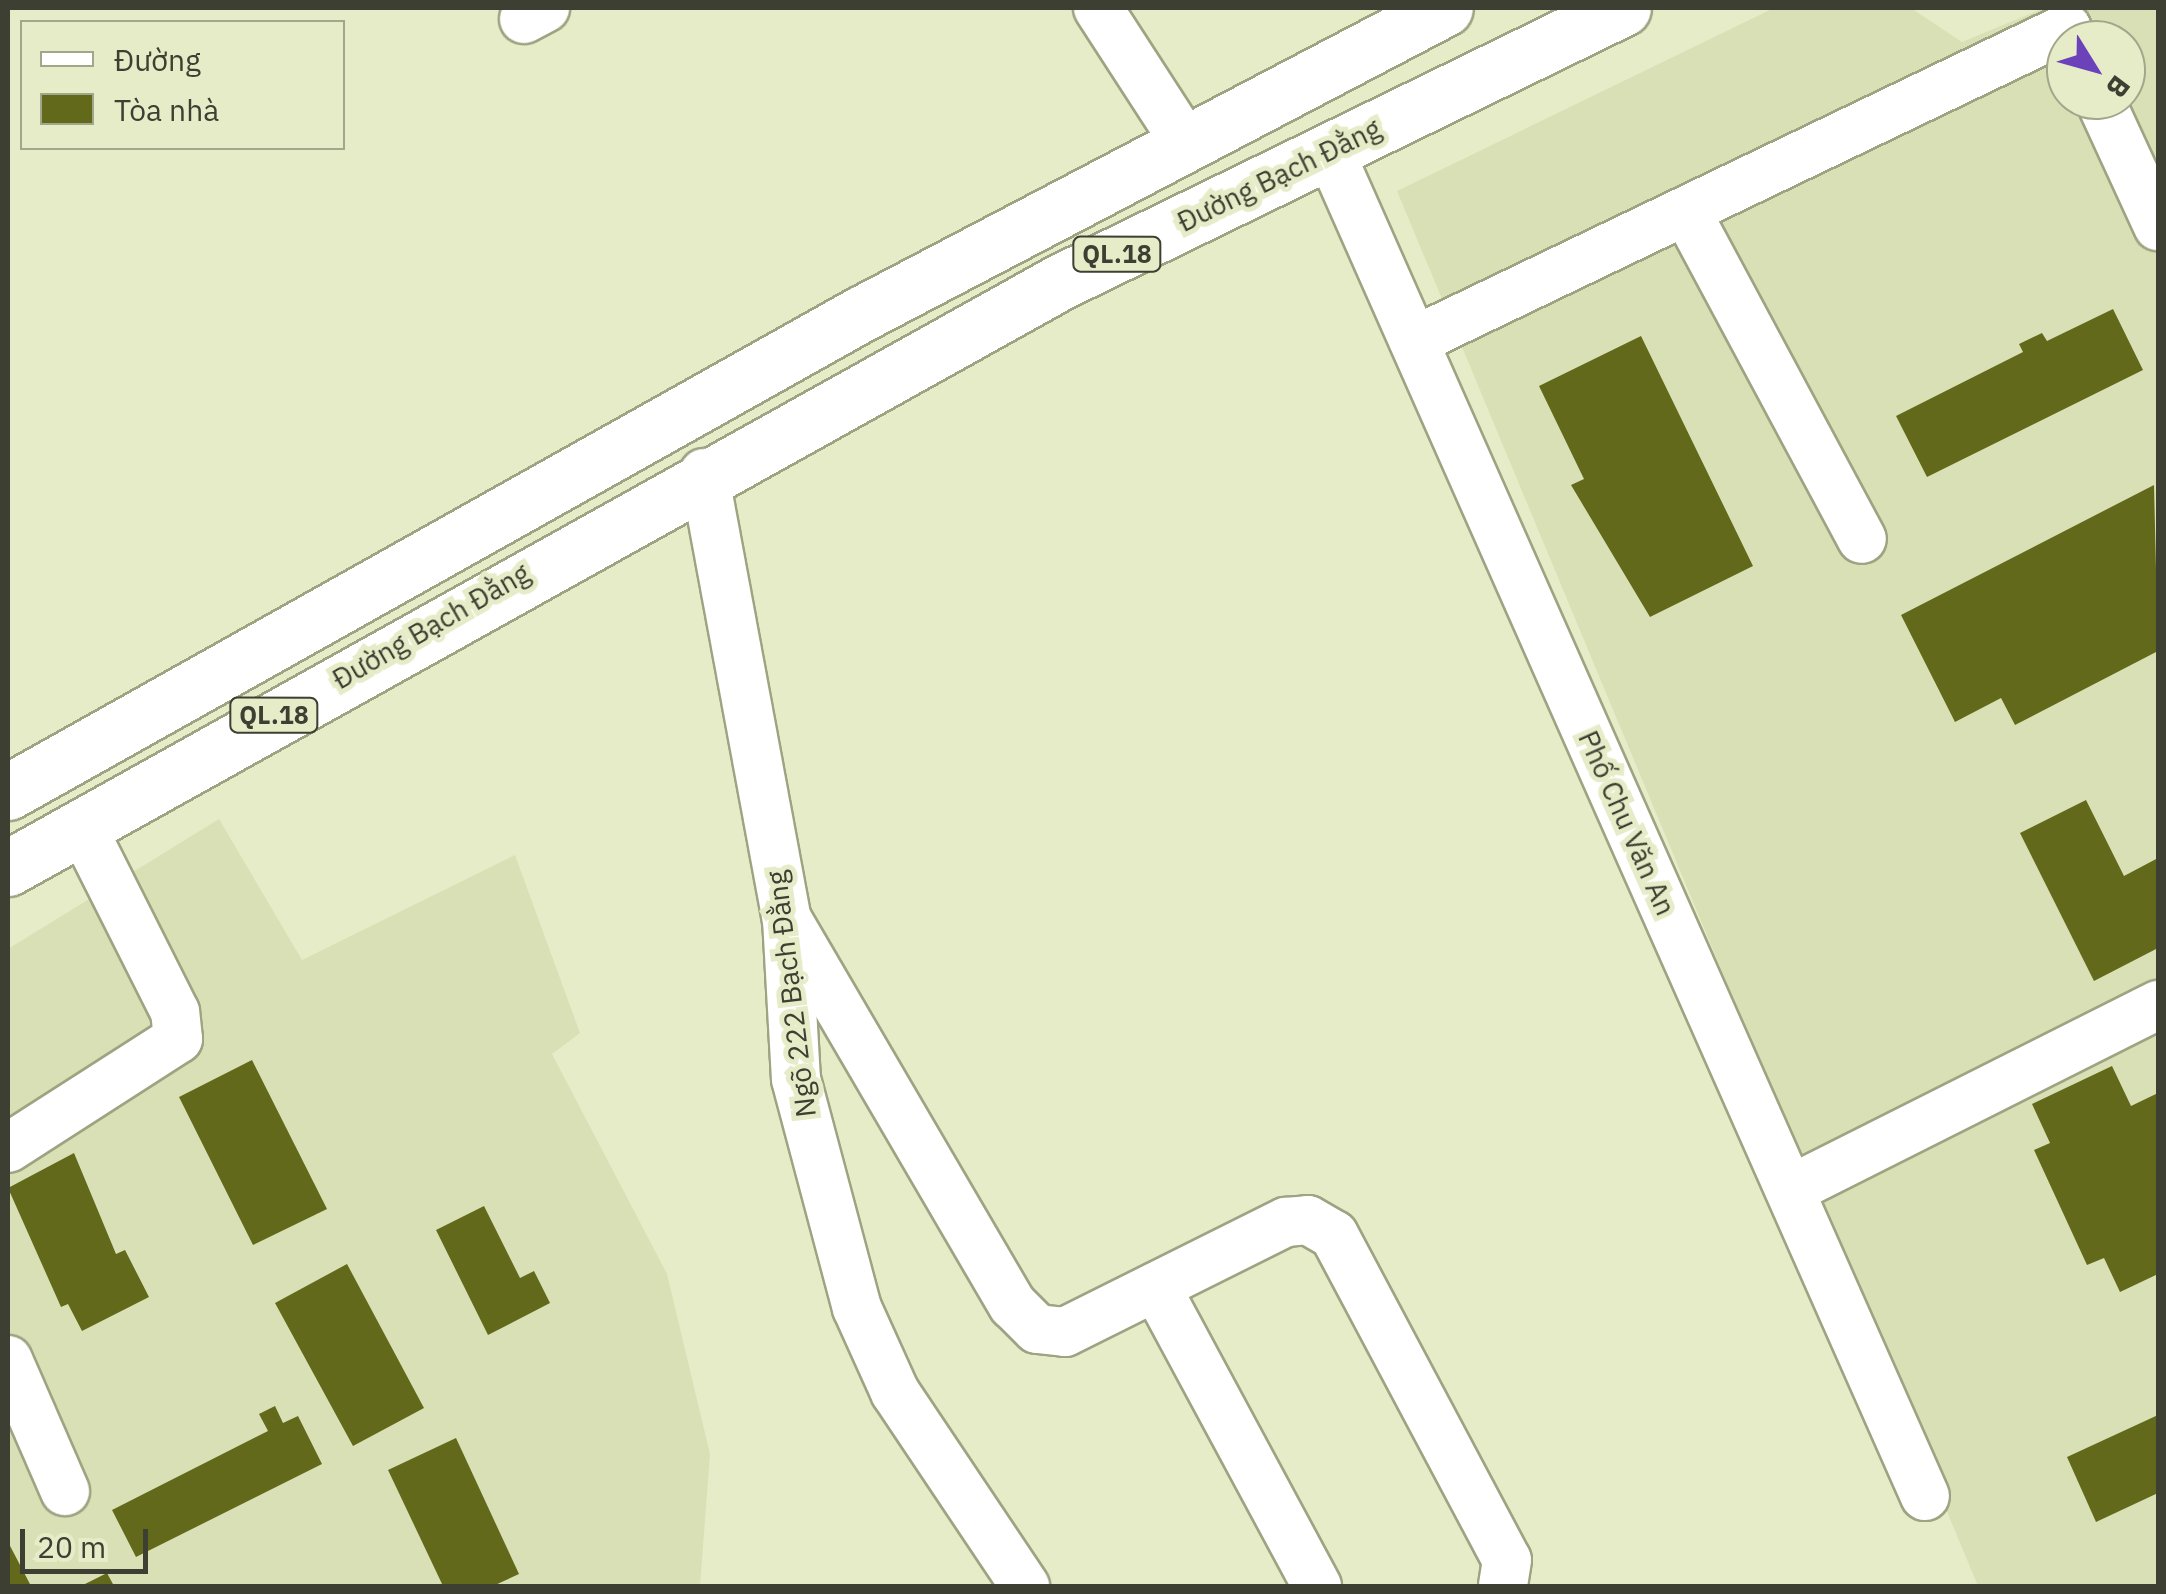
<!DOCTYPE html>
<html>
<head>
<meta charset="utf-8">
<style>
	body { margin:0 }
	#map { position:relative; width:2166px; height:1594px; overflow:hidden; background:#e6ecc8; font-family:"IBM Plex Sans",sans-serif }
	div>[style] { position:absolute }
	.built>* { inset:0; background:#d9e0b5 }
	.building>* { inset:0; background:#62691b }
	.roads { filter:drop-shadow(2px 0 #9ea382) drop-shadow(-2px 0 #9ea382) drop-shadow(0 2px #9ea382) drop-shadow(0 -2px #9ea382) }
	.minor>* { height:48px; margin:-24px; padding:0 24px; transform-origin:24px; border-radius:24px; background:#fff }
	.highway>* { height:55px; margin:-27.5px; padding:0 27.5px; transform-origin:27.5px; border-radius:27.5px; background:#fff }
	span { translate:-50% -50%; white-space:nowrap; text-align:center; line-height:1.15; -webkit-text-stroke:10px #e6ecc8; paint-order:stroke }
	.shield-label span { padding:2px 8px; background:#e6ecc8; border:2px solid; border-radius:8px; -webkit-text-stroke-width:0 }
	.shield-label { font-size:25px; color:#3c3f31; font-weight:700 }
	.street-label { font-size:28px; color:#3c3f31 }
	.frame { position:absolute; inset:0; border:10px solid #3c3f31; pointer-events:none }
	.legend { position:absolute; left:20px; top:20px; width:325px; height:130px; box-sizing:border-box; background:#e6ecc8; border:2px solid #a2a78c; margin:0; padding:12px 18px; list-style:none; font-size:30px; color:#3c3f31 }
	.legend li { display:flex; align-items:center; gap:20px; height:50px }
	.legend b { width:50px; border:2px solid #a2a78c }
	.north { position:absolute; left:2046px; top:20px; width:100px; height:100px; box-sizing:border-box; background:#e6ecc8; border:2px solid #a2a78c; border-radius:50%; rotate:127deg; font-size:28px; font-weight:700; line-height:40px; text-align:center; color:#3c3f31 }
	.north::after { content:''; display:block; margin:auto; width:35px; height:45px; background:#6b42ba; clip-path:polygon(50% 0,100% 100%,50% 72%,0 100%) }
	.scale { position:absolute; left:20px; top:1529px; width:128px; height:45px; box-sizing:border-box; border:5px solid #3c3f31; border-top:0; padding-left:12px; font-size:30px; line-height:35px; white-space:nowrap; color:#3c3f31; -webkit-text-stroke:8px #e6ecc8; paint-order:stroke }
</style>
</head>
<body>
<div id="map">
	<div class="built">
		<div style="clip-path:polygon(evenodd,1774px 8px,1911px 8px,1962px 42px,2044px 8px,2158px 8px,2158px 1586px,1978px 1586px,1397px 191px,1774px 8px,2066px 40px,2126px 40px,2126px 100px,2066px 100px,2066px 40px)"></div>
		<div style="clip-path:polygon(219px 819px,302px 960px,515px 855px,580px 1033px,552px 1054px,667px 1274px,710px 1454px,700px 1586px,8px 1586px,8px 949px)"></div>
	</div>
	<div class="building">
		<div style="clip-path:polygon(2113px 309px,2143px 370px,1927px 477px,1896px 416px,2023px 352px,2019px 344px,2042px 333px,2047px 341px)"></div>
		<div style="clip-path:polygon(1641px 336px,1753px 566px,1650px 617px,1571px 485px,1584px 479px,1539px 386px)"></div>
		<div style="clip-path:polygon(2154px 485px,2158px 651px,2015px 725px,2001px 698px,1955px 722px,1901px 615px)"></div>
		<div style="clip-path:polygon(2086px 800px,2124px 876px,2158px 858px,2158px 948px,2094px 981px,2020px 833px)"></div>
		<div style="clip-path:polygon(252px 1060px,327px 1209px,253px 1245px,179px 1097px)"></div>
		<div style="clip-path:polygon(2112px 1066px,2131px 1106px,2158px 1093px,2158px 1274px,2120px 1292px,2104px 1258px,2087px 1265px,2034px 1150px,2050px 1143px,2032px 1104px)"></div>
		<div style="clip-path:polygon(74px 1153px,116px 1254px,125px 1250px,149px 1297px,82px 1331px,68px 1304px,61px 1307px,8px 1188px)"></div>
		<div style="clip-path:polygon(484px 1206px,520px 1278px,534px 1271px,550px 1303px,488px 1335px,436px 1230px)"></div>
		<div style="clip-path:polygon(347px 1264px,424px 1408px,353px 1446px,275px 1303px)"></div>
		<div style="clip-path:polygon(275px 1406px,283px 1423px,298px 1416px,322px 1464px,136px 1557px,112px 1510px,268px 1431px,259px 1414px)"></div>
		<div style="clip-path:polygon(2158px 1415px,2158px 1493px,2096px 1522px,2067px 1457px)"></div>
		<div style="clip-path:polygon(456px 1438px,519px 1574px,493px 1586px,443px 1586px,388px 1470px)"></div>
		<div style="clip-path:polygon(8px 1542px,31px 1586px,8px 1586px)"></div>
		<div style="clip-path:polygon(107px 1573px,114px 1586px,81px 1586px)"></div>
	</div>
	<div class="roads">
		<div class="minor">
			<div style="left:1098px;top:8px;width:158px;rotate:57.1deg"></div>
			<div style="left:524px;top:19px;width:24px;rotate:-28deg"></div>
			<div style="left:2100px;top:100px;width:139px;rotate:65.3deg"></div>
			<div style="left:1329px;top:150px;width:1472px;rotate:66.12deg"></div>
			<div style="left:1686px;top:211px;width:372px;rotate:61.8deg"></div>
			<div style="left:1414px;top:341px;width:724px;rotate:-25.61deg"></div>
			<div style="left:704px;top:473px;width:454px;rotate:79.5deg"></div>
			<div style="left:787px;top:919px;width:160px;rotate:86.8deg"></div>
			<div style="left:796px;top:1079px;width:237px;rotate:75.1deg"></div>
			<div style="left:857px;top:1308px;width:92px;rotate:65.7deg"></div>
			<div style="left:895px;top:1392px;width:234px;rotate:56.2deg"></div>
			<div style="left:787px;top:919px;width:447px;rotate:59.7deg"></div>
			<div style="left:1013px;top:1305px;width:34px;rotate:45deg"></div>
			<div style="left:1037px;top:1329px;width:28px;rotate:6deg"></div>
			<div style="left:1065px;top:1332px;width:247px;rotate:-26.5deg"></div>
			<div style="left:1286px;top:1222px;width:22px;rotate:-5deg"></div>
			<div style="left:1308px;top:1220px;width:30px;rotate:30deg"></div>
			<div style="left:1334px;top:1235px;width:368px;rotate:62deg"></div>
			<div style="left:1507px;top:1560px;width:26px;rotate:99deg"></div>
			<div style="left:8px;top:1148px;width:202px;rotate:-32.7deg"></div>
			<div style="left:178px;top:1039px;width:27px;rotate:-96deg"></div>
			<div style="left:175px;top:1012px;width:209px;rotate:-116.7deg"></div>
			<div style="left:1790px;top:1190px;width:412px;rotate:-26.7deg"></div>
			<div style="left:1156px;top:1287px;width:340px;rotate:61.7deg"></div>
			<div style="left:8px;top:1360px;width:143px;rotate:66.5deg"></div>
		</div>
		<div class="highway">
			<div style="left:8px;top:792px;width:978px;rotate:-29.27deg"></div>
			<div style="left:861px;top:314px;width:659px;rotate:-27.65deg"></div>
			<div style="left:8px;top:868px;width:1204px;rotate:-29.12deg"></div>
			<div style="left:1060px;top:282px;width:626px;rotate:-25.95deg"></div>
		</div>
	</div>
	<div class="shield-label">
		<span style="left:1117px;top:254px">QL.18</span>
		<span style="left:274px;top:715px">QL.18</span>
	</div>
	<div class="street-label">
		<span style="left:1279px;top:175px;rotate:-26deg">Đường Bạch Đằng</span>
		<span style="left:431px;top:626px;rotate:-30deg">Đường Bạch Đằng</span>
		<span style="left:1627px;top:823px;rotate:66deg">Phố Chu Văn An</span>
		<span style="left:791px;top:994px;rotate:-97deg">Ngõ 222 Bạch Đằng</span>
	</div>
	<div class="frame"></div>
	<ul class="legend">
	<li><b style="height:12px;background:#fff"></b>Đường</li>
	<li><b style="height:28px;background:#62691b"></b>Tòa nhà</li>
	</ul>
	<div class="north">B</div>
	<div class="scale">20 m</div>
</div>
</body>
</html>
